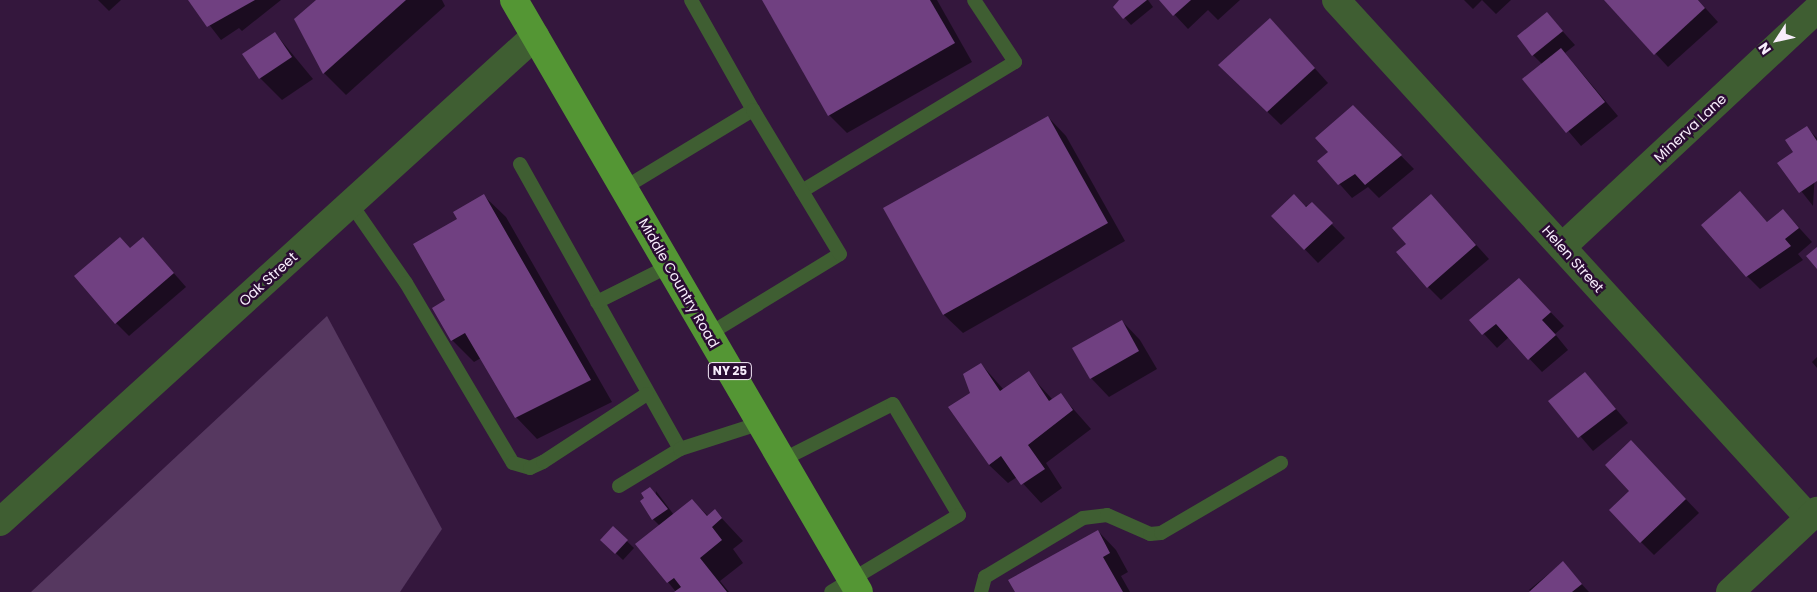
<!DOCTYPE html>
<html>
<head>
<meta charset="utf-8">
<style>
	body { margin:0 }
	#map { position:relative; width:1817px; height:592px; overflow:hidden; background:#34173d; font-family:Poppins,sans-serif }
	div>[style] { position:absolute }
	.green>* { inset:0; background:#563860 }
	.shadow>* { inset:0; background:#0007 }
	.building>* { inset:0; background:#704081 }
	.service>* { height:14px; margin:-7px; padding:0 7px; transform-origin:7px; border-radius:7px; background:#3f5e32 }
	.minor>* { height:28px; margin:-14px; padding:0 14px; transform-origin:14px; border-radius:14px; background:#3f5e32 }
	.primary>* { height:28px; margin:-14px; padding:0 14px; transform-origin:14px; border-radius:14px; background:#549634 }
	span { translate:-50% -50%; white-space:nowrap; text-align:center; line-height:1.15; -webkit-text-stroke:5px #2a0c33; paint-order:stroke }
	.shield-label span { padding:1px 4px; background:#2a0c33; border:1px solid; border-radius:4px; -webkit-text-stroke-width:0 }
	.shield-label { font-size:12px; color:#f8edfc; font-weight:700 }
	.street-label { font-size:14px; color:#f8edfc }
	.north { position:absolute; left:1752px; top:15px; width:50px; height:50px; -webkit-text-stroke:4px #2a0c33; paint-order:stroke; rotate:235deg; font-size:14px; font-weight:700; line-height:20px; text-align:center; color:#f8edfc }
	.north::after { content:''; display:block; margin:auto; width:18px; height:22px; background:#f8edfc; clip-path:polygon(50% 0,100% 100%,50% 72%,0 100%) }
</style>
</head>
<body>
<div id="map">
	<div class="green">
		<div style="clip-path:polygon(327px 316px,442px 529px,400px 592px,31px 592px)"></div>
	</div>
	<div class="shadow">
		<div style="clip-path:polygon(98px 0,121px 0,109px 11px)"></div>
		<div style="clip-path:polygon(190px 0,281px 0,242px 31px,239px 28px,221px 40px)"></div>
		<div style="clip-path:polygon(317px 0,442px 0,445px 6px,346px 95px,324px 73px,295px 20px)"></div>
		<div style="clip-path:polygon(763px 0,937px 0,972px 62px,847px 133px,829px 115px)"></div>
		<div style="clip-path:polygon(1121px 0,1148px 0,1153px 7px,1131px 25px,1115px 7px)"></div>
		<div style="clip-path:polygon(1161px 0,1240px 0,1218px 20px,1208px 10px,1188px 29px)"></div>
		<div style="clip-path:polygon(1464px 0,1511px 0,1496px 14px,1482px 0,1473px 9px)"></div>
		<div style="clip-path:polygon(1606px 0,1698px 0,1718px 22px,1668px 67px)"></div>
		<div style="clip-path:polygon(1547px 14px,1575px 45px,1565px 53px,1618px 116px,1581px 146px,1524px 79px,1542px 64px,1533px 55px)"></div>
		<div style="clip-path:polygon(275px 33px,313px 79px,282px 100px,260px 78px)"></div>
		<div style="clip-path:polygon(1283px 33px,1328px 83px,1281px 125px,1220px 65px)"></div>
		<div style="clip-path:polygon(1048px 117px,1066px 136px,1125px 241px,963px 333px,944px 315px,885px 209px)"></div>
		<div style="clip-path:polygon(1366px 120px,1414px 169px,1379px 198px,1368px 187px,1352px 198px,1319px 161px)"></div>
		<div style="clip-path:polygon(1807px 128px,1817px 138px,1813px 206px,1779px 163px,1794px 152px)"></div>
		<div style="clip-path:polygon(1740px 193px,1768px 223px,1783px 210px,1812px 242px,1798px 254px,1803px 260px,1760px 289px,1747px 276px)"></div>
		<div style="clip-path:polygon(1431px 195px,1489px 259px,1441px 300px,1428px 287px,1407px 244px)"></div>
		<div style="clip-path:polygon(484px 196px,506px 217px,612px 402px,537px 439px,516px 417px,481px 358px,474px 362px,452px 340px,458px 219px)"></div>
		<div style="clip-path:polygon(1312px 204px,1345px 238px,1318px 263px,1273px 216px)"></div>
		<div style="clip-path:polygon(143px 238px,186px 287px,129px 336px,116px 323px,131px 249px)"></div>
		<div style="clip-path:polygon(1532px 293px,1564px 326px,1555px 334px,1568px 350px,1542px 372px,1509px 337px,1497px 348px,1471px 320px)"></div>
		<div style="clip-path:polygon(1122px 321px,1140px 340px,1157px 369px,1109px 397px,1091px 378px)"></div>
		<div style="clip-path:polygon(1817px 357px,1817px 368px,1812px 362px)"></div>
		<div style="clip-path:polygon(981px 364px,1004px 390px,1028px 373px,1053px 400px,1061px 395px,1091px 429px,1046px 463px,1062px 488px,1041px 503px,1017px 477px,1008px 483px,989px 465px,971px 393px)"></div>
		<div style="clip-path:polygon(1585px 373px,1628px 423px,1593px 451px,1550px 401px)"></div>
		<div style="clip-path:polygon(1644px 455px,1699px 513px,1654px 555px,1641px 542px,1631px 491px)"></div>
		<div style="clip-path:polygon(656px 491px,674px 515px,692px 500px,708px 516px,715px 511px,743px 541px,733px 549px,743px 563px,720px 581px,729px 592px,676px 592px,668px 582px,660px 526px,653px 519px)"></div>
		<div style="clip-path:polygon(613px 528px,634px 548px,623px 560px,602px 540px)"></div>
		<div style="clip-path:polygon(1098px 531px,1116px 550px,1128px 572px,1121px 576px,1130px 592px,1016px 592px)"></div>
		<div style="clip-path:polygon(1562px 563px,1589px 592px,1531px 592px,1529px 590px)"></div>
	</div>
	<div class="building">
		<div style="clip-path:polygon(188px 0,255px 0,207px 27px)"></div>
		<div style="clip-path:polygon(316px 0,406px 0,323px 74px,294px 19px)"></div>
		<div style="clip-path:polygon(762px 0,930px 0,955px 43px,828px 116px)"></div>
		<div style="clip-path:polygon(1119px 0,1147px 0,1123px 19px,1113px 7px)"></div>
		<div style="clip-path:polygon(1159px 0,1191px 0,1173px 16px)"></div>
		<div style="clip-path:polygon(1604px 0,1698px 0,1705px 8px,1654px 55px)"></div>
		<div style="clip-path:polygon(1547px 12px,1563px 31px,1532px 56px,1517px 36px)"></div>
		<div style="clip-path:polygon(1270px 18px,1315px 68px,1267px 112px,1218px 65px)"></div>
		<div style="clip-path:polygon(275px 32px,292px 57px,259px 79px,242px 54px)"></div>
		<div style="clip-path:polygon(1561px 48px,1605px 102px,1566px 133px,1522px 79px)"></div>
		<div style="clip-path:polygon(1353px 105px,1402px 155px,1365px 185px,1355px 174px,1338px 185px,1317px 161px,1328px 152px,1315px 138px)"></div>
		<div style="clip-path:polygon(1048px 116px,1108px 223px,943px 315px,883px 208px)"></div>
		<div style="clip-path:polygon(1807px 126px,1817px 141px,1817px 181px,1799px 193px,1777px 163px,1793px 152px,1785px 140px)"></div>
		<div style="clip-path:polygon(1740px 191px,1767px 222px,1783px 209px,1799px 228px,1785px 239px,1791px 246px,1746px 277px,1701px 225px)"></div>
		<div style="clip-path:polygon(484px 194px,591px 380px,515px 418px,465px 333px,451px 341px,432px 308px,445px 300px,413px 244px,457px 219px,453px 212px)"></div>
		<div style="clip-path:polygon(1294px 194px,1306px 207px,1312px 202px,1333px 223px,1304px 250px,1271px 216px)"></div>
		<div style="clip-path:polygon(1431px 194px,1476px 245px,1427px 288px,1396px 252px,1406px 244px,1392px 228px)"></div>
		<div style="clip-path:polygon(120px 237px,130px 248px,143px 237px,174px 273px,115px 324px,74px 276px)"></div>
		<div style="clip-path:polygon(1817px 247px,1817px 269px,1806px 256px)"></div>
		<div style="clip-path:polygon(1519px 278px,1551px 312px,1542px 320px,1556px 335px,1528px 360px,1496px 324px,1482px 335px,1469px 320px)"></div>
		<div style="clip-path:polygon(1122px 320px,1139px 351px,1090px 379px,1072px 348px)"></div>
		<div style="clip-path:polygon(981px 363px,1000px 391px,1029px 371px,1049px 401px,1061px 393px,1073px 410px,1028px 445px,1045px 469px,1021px 485px,1001px 456px,989px 465px,948px 407px,970px 393px,963px 374px)"></div>
		<div style="clip-path:polygon(1585px 372px,1616px 409px,1578px 438px,1548px 401px)"></div>
		<div style="clip-path:polygon(1631px 440px,1686px 499px,1640px 543px,1609px 510px,1629px 491px,1605px 465px)"></div>
		<div style="clip-path:polygon(650px 487px,668px 509px,652px 520px,640px 501px,644px 498px,641px 493px)"></div>
		<div style="clip-path:polygon(692px 499px,707px 516px,715px 509px,722px 518px,712px 527px,722px 540px,700px 558px,727px 592px,674px 592px,681px 587px,674px 578px,667px 583px,635px 544px)"></div>
		<div style="clip-path:polygon(613px 526px,628px 540px,615px 554px,600px 540px)"></div>
		<div style="clip-path:polygon(1098px 530px,1110px 553px,1103px 557px,1123px 592px,1015px 592px,1008px 580px)"></div>
		<div style="clip-path:polygon(1563px 561px,1582px 584px,1572px 592px,1529px 592px)"></div>
	</div>
	<div class="service">
		<div style="left:520px;top:164px;width:327px;rotate:60.7deg"></div>
		<div style="left:624px;top:188px;width:151px;rotate:-31.2deg"></div>
		<div style="left:753px;top:110px;width:126px;rotate:-119.4deg"></div>
		<div style="left:802px;top:191px;width:249px;rotate:-31.2deg"></div>
		<div style="left:1015px;top:62px;width:74px;rotate:-123.5deg"></div>
		<div style="left:351px;top:204px;width:96px;rotate:55.2deg"></div>
		<div style="left:406px;top:283px;width:209px;rotate:59.3deg"></div>
		<div style="left:513px;top:463px;width:18px;rotate:16deg"></div>
		<div style="left:530px;top:468px;width:14px;rotate:-25deg"></div>
		<div style="left:543px;top:462px;width:124px;rotate:-33.2deg"></div>
		<div style="left:597px;top:302px;width:80px;rotate:-26.6deg"></div>
		<div style="left:709px;top:334px;width:153px;rotate:-31.4deg"></div>
		<div style="left:840px;top:254px;width:168px;rotate:-121.1deg"></div>
		<div style="left:782px;top:460px;width:124px;rotate:-26.8deg"></div>
		<div style="left:893px;top:404px;width:129px;rotate:59.3deg"></div>
		<div style="left:959px;top:515px;width:149px;rotate:149deg"></div>
		<div style="left:619px;top:486px;width:71px;rotate:-31.2deg"></div>
		<div style="left:680px;top:449px;width:85px;rotate:-17.8deg"></div>
		<div style="left:981px;top:592px;width:16px;rotate:-75deg"></div>
		<div style="left:985px;top:577px;width:114px;rotate:-31deg"></div>
		<div style="left:1083px;top:518px;width:24px;rotate:-7deg"></div>
		<div style="left:1107px;top:515px;width:47px;rotate:23.8deg"></div>
		<div style="left:1150px;top:534px;width:11px;rotate:-5deg"></div>
		<div style="left:1161px;top:533px;width:139px;rotate:-30.3deg"></div>
	</div>
	<div class="minor">
		<div style="left:1336px;top:0;width:701px;rotate:47.6deg"></div>
		<div style="left:1562px;top:247px;width:349px;rotate:-43deg"></div>
		<div style="left:0;top:522px;width:723px;rotate:-42.25deg"></div>
		<div style="left:1730px;top:592px;width:119px;rotate:-43deg"></div>
	</div>
	<div class="primary">
		<div style="left:514px;top:0;width:685px;rotate:59.77deg"></div>
	</div>
	<div class="shield-label">
		<span style="left:730px;top:371px">NY 25</span>
	</div>
	<div class="street-label">
		<span style="left:1690px;top:128px;rotate:-43deg">Minerva Lane</span>
		<span style="left:1573px;top:259px;rotate:48deg">Helen Street</span>
		<span style="left:268px;top:279px;rotate:-42deg">Oak Street</span>
		<span style="left:679px;top:283px;rotate:60deg">Middle Country Road</span>
	</div>
	<div class="north">N</div>
</div>
</body>
</html>
